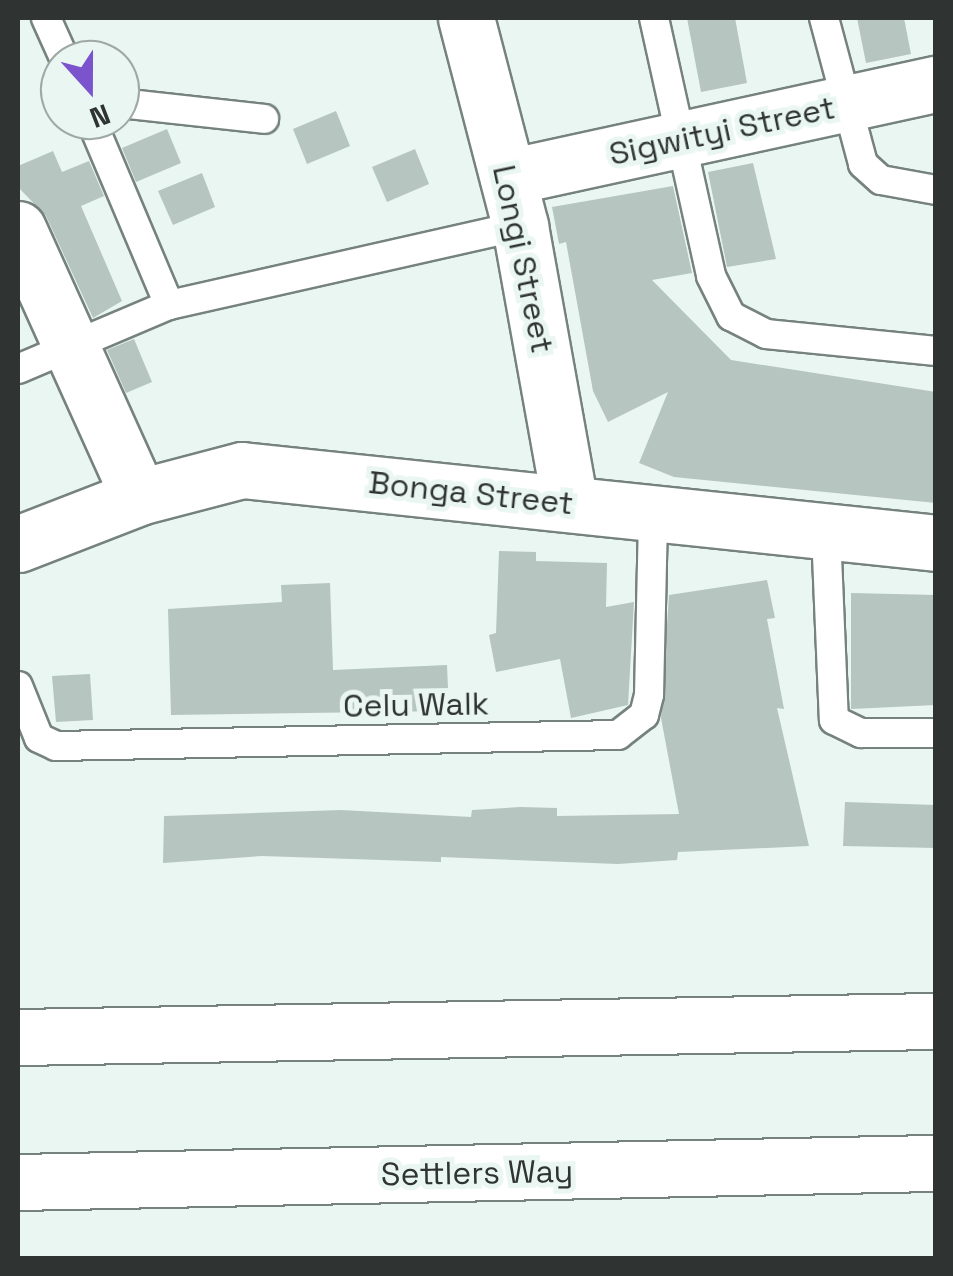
<!DOCTYPE html>
<html>
<head>
<meta charset="utf-8">
<style>
	body { margin:0 }
	#map { position:relative; width:953px; height:1276px; overflow:hidden; background:#e9f6f2; font-family:"Space Grotesk",sans-serif }
	div>[style] { position:absolute }
	.building>* { inset:0; background:#b7c5c0 }
	.roads { filter:drop-shadow(2px 0 #76827e) drop-shadow(-2px 0 #76827e) drop-shadow(0 2px #76827e) drop-shadow(0 -2px #76827e) }
	.service>* { height:28px; margin:-14px; padding:0 14px; transform-origin:14px; border-radius:14px; background:#fff }
	.minor>* { height:55px; margin:-27.5px; padding:0 27.5px; transform-origin:27.5px; border-radius:27.5px; background:#fff }
	.motorway>* { height:55px; margin:-27.5px; padding:0 27.5px; transform-origin:27.5px; border-radius:27.5px; background:#fff }
	span { translate:-50% -50%; white-space:nowrap; text-align:center; line-height:1.15; -webkit-text-stroke:10px #e9f6f2; paint-order:stroke }
	.street-label { font-size:32px; color:#2f3432 }
	.frame { position:absolute; inset:0; border:20px solid #2f3432; pointer-events:none }
	.north { position:absolute; left:40px; top:40px; width:100px; height:100px; box-sizing:border-box; background:#e9f6f2; border:2px solid #9fa8a5; border-radius:50%; rotate:159deg; font-size:28px; font-weight:700; line-height:40px; text-align:center; color:#2f3432 }
	.north::after { content:''; display:block; margin:auto; width:35px; height:45px; background:#7a53cd; clip-path:polygon(50% 0,100% 100%,50% 72%,0 100%) }
</style>
</head>
<body>
<div id="map">
	<div class="building">
		<div style="clip-path:polygon(687px 18px,735px 18px,747px 83px,701px 92px)"></div>
		<div style="clip-path:polygon(857px 18px,904px 18px,911px 54px,866px 63px)"></div>
		<div style="clip-path:polygon(336px 111px,350px 146px,307px 164px,293px 129px)"></div>
		<div style="clip-path:polygon(167px 129px,181px 163px,136px 182px,122px 148px)"></div>
		<div style="clip-path:polygon(415px 149px,429px 184px,387px 202px,372px 167px)"></div>
		<div style="clip-path:polygon(53px 151px,62px 172px,89px 161px,104px 196px,81px 206px,122px 301px,93px 318px,46px 216px,18px 187px,18px 166px)"></div>
		<div style="clip-path:polygon(753px 163px,776px 259px,727px 267px,708px 172px)"></div>
		<div style="clip-path:polygon(202px 173px,215px 207px,173px 225px,158px 191px)"></div>
		<div style="clip-path:polygon(673px 186px,692px 273px,652px 280px,731px 360px,936px 392px,936px 503px,674px 477px,639px 463px,668px 392px,608px 422px,593px 391px,566px 242px,559px 244px,552px 207px)"></div>
		<div style="clip-path:polygon(134px 339px,152px 382px,126px 393px,107px 350px)"></div>
		<div style="clip-path:polygon(499px 551px,536px 552px,536px 561px,607px 563px,606px 607px,634px 602px,628px 705px,571px 718px,560px 659px,496px 672px,489px 635px,496px 633px)"></div>
		<div style="clip-path:polygon(767px 580px,775px 618px,767px 619px,784px 709px,777px 708px,809px 846px,678px 852px,677px 860px,618px 864px,441px 857px,441px 862px,262px 856px,163px 863px,164px 816px,341px 810px,471px 817px,472px 810px,520px 807px,557px 808px,557px 816px,679px 814px,661px 718px,669px 595px)"></div>
		<div style="clip-path:polygon(330px 583px,333px 670px,447px 665px,449px 711px,171px 715px,168px 609px,282px 602px,281px 585px)"></div>
		<div style="clip-path:polygon(851px 593px,936px 595px,936px 705px,851px 709px)"></div>
		<div style="clip-path:polygon(90px 674px,93px 720px,56px 722px,52px 676px)"></div>
		<div style="clip-path:polygon(845px 802px,936px 805px,936px 848px,843px 846px)"></div>
	</div>
	<div class="roads">
		<div class="service">
			<div style="left:46px;top:18px;width:46px;rotate:65.7deg"></div>
			<div style="left:654px;top:18px;width:264px;rotate:77.5deg"></div>
			<div style="left:711px;top:276px;width:45px;rotate:63.4deg"></div>
			<div style="left:731px;top:316px;width:39px;rotate:27deg"></div>
			<div style="left:766px;top:334px;width:171px;rotate:5.7deg"></div>
			<div style="left:824px;top:18px;width:151px;rotate:75deg"></div>
			<div style="left:863px;top:164px;width:24px;rotate:42deg"></div>
			<div style="left:881px;top:180px;width:56px;rotate:10.3deg"></div>
			<div style="left:120px;top:103px;width:145px;rotate:6.3deg"></div>
			<div style="left:91px;top:120px;width:201px;rotate:67.1deg"></div>
			<div style="left:18px;top:369px;width:164px;rotate:-23deg"></div>
			<div style="left:169px;top:305px;width:360px;rotate:-12.7deg"></div>
			<div style="left:826px;top:532px;width:188px;rotate:87.6deg"></div>
			<div style="left:834px;top:720px;width:30px;rotate:26deg"></div>
			<div style="left:861px;top:733px;width:75px"></div>
			<div style="left:18px;top:686px;width:56px;rotate:68deg"></div>
			<div style="left:39px;top:738px;width:19px;rotate:25deg"></div>
			<div style="left:56px;top:746px;width:562px;rotate:-1.12deg"></div>
			<div style="left:618px;top:735px;width:33px;rotate:-38deg"></div>
			<div style="left:644px;top:715px;width:21px;rotate:-76deg"></div>
			<div style="left:649px;top:695px;width:181px;rotate:-88.7deg"></div>
		</div>
		<div class="minor">
			<div style="left:466px;top:18px;width:215px;rotate:75.4deg"></div>
			<div style="left:520px;top:226px;width:281px;rotate:79.8deg"></div>
			<div style="left:508px;top:177px;width:438px;rotate:-12.3deg"></div>
			<div style="left:18px;top:229px;width:294px;rotate:65.7deg"></div>
			<div style="left:18px;top:544px;width:130px;rotate:-21.2deg"></div>
			<div style="left:139px;top:497px;width:106px;rotate:-14.7deg"></div>
			<div style="left:242px;top:470px;width:698px;rotate:6deg"></div>
		</div>
		<div class="motorway">
			<div style="left:18px;top:1037px;width:918px;rotate:-1deg"></div>
			<div style="left:18px;top:1182px;width:918px;rotate:-1.19deg"></div>
		</div>
	</div>
	<div class="street-label">
		<span style="left:722px;top:131px;rotate:-12deg">Sigwityi Street</span>
		<span style="left:523px;top:259px;rotate:78deg">Longi Street</span>
		<span style="left:471px;top:493px;rotate:6deg">Bonga Street</span>
		<span style="left:416px;top:705px;rotate:-1deg">Celu Walk</span>
		<span style="left:477px;top:1173px;rotate:-1deg">Settlers Way</span>
	</div>
	<div class="frame"></div>
	<div class="north">N</div>
</div>
</body>
</html>
